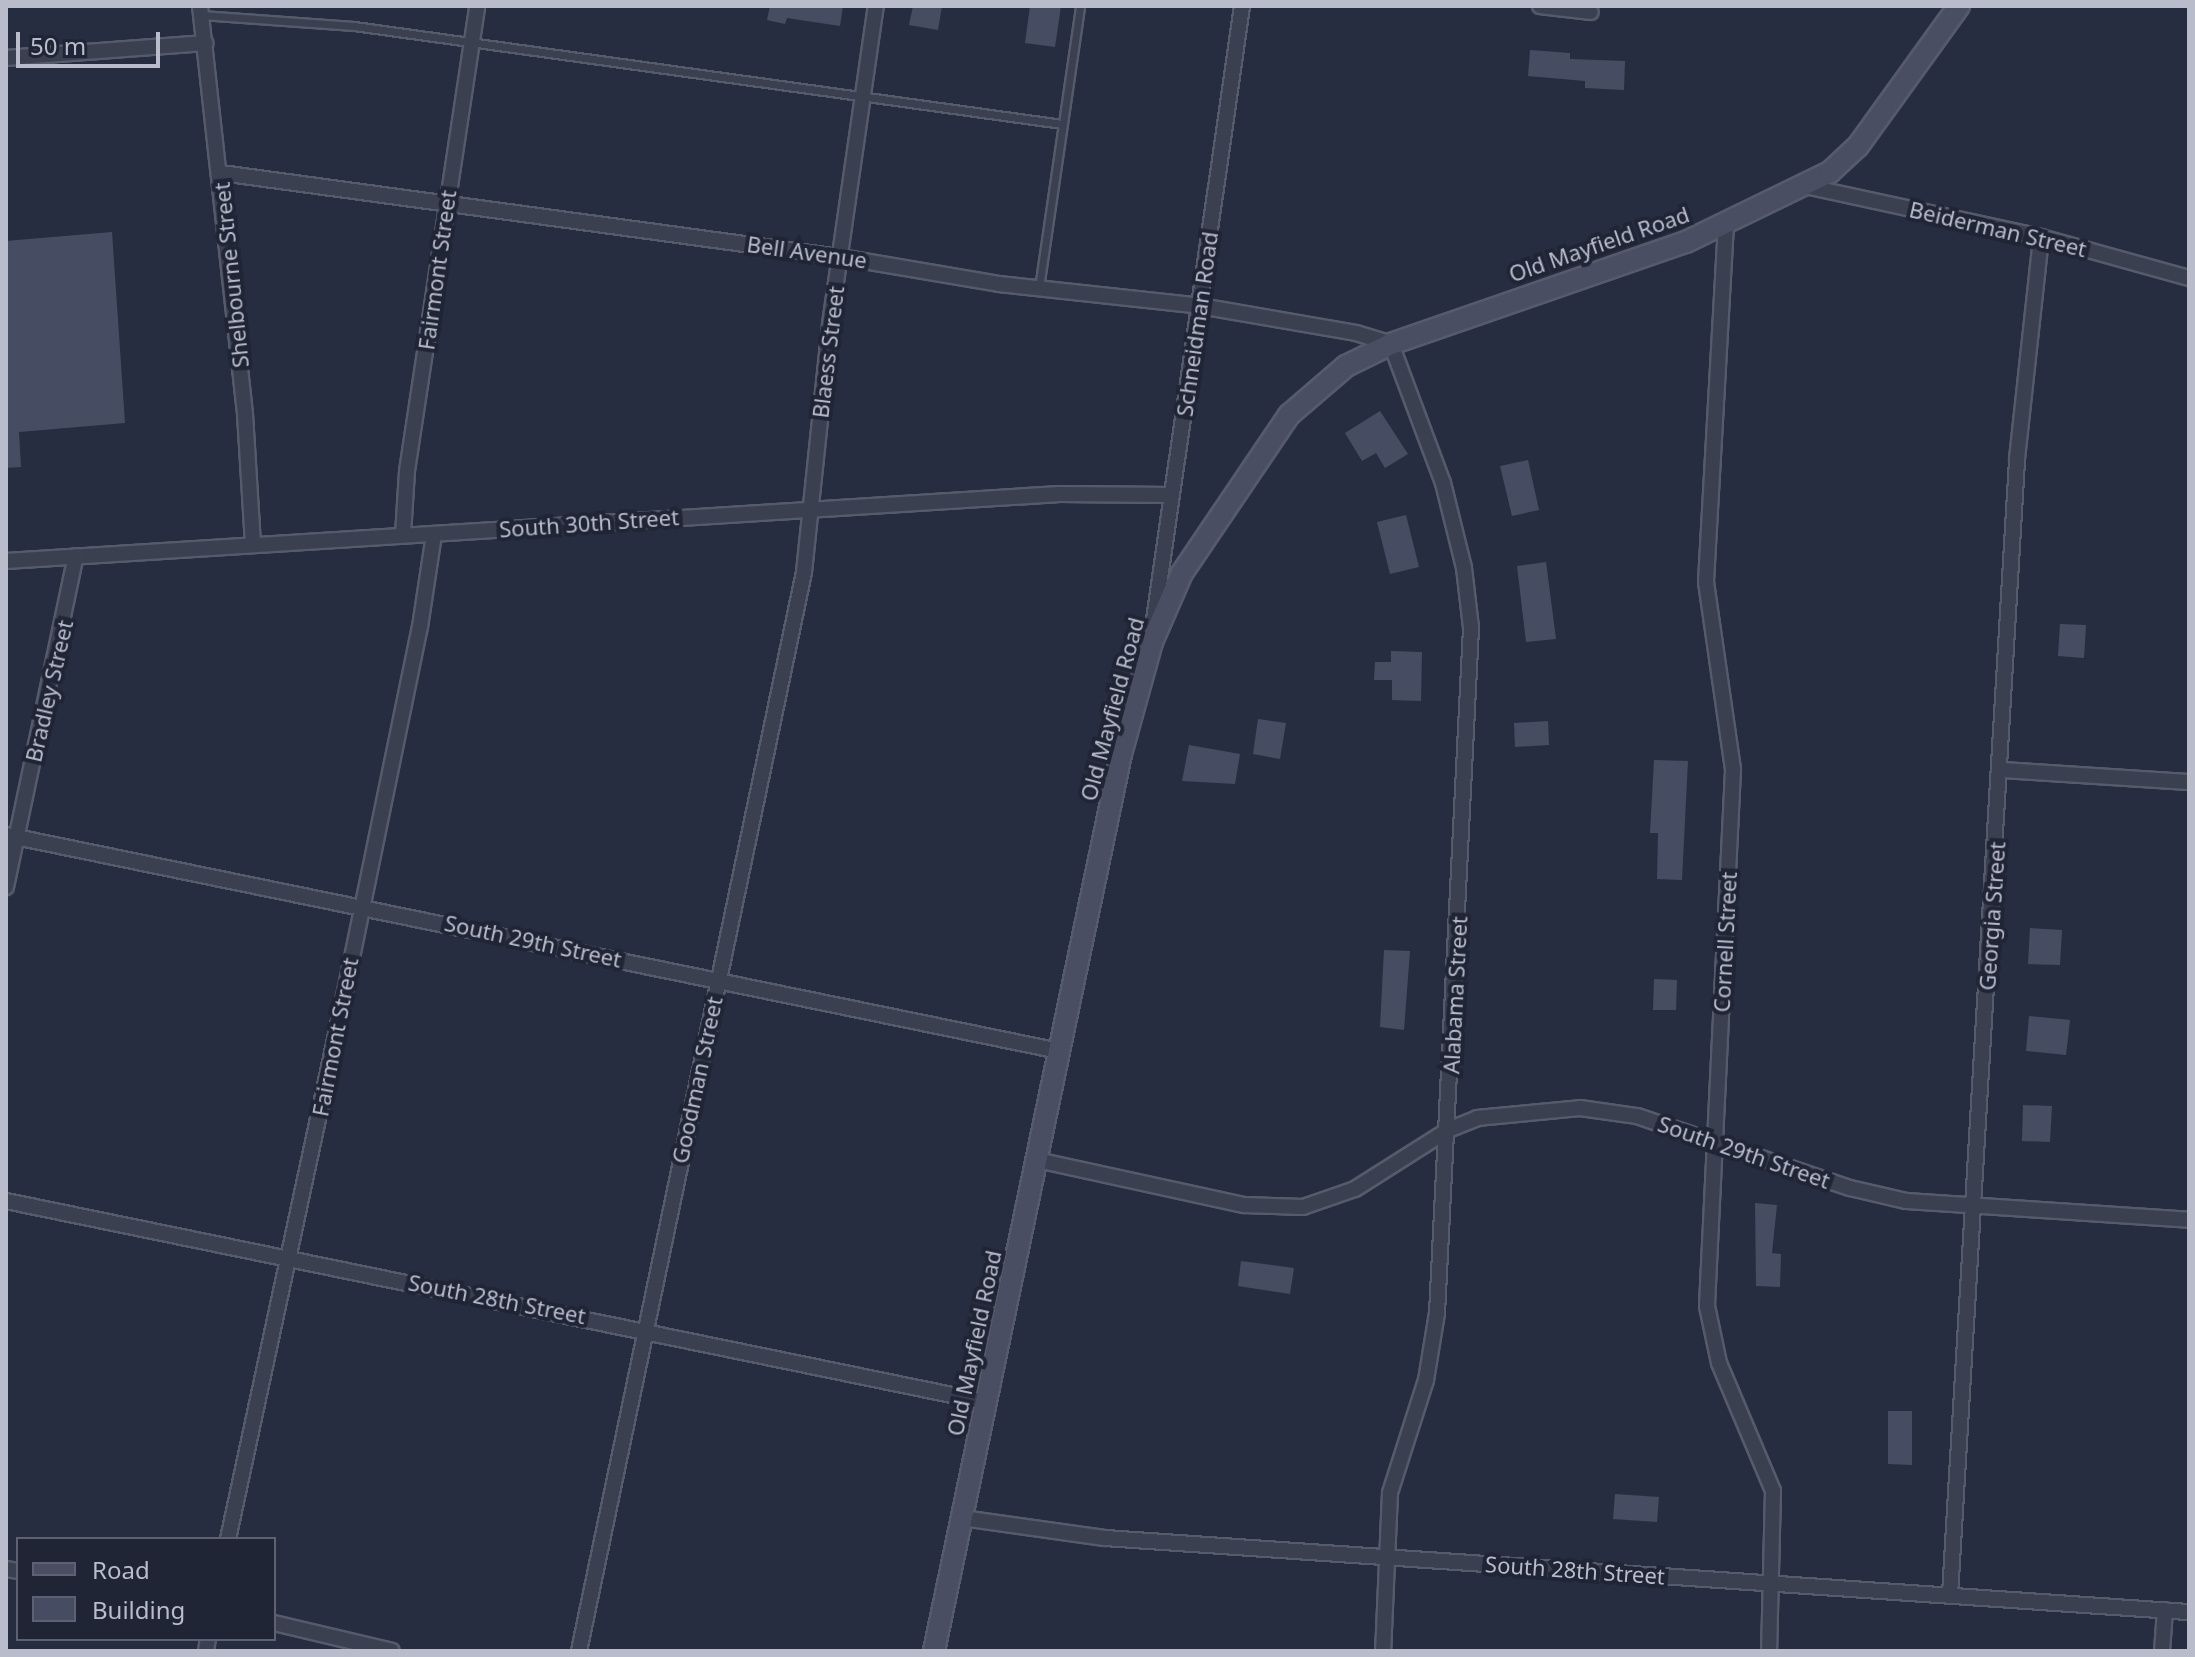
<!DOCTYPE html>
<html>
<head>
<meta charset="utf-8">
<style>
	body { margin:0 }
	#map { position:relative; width:2195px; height:1657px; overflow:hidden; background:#272d41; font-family:"Noto Sans",sans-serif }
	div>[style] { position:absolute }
	.building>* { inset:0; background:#464d63 }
	.roads { filter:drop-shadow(2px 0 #565b6b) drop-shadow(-2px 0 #565b6b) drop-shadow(0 2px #565b6b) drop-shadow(0 -2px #565b6b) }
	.service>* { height:7px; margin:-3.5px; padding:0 3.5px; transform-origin:3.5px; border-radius:3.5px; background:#3b4051 }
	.minor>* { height:14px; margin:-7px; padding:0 7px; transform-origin:7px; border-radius:7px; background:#3b4051 }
	.secondary>* { height:20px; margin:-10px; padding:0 10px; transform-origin:10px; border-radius:10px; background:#494e63 }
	span { translate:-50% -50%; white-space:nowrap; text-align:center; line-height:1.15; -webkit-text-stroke:8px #202536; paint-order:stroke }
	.street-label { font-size:22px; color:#b8bccb }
	.frame { position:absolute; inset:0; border:8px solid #b8bccb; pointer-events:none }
	.legend { position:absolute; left:16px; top:1537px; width:260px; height:104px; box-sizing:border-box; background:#202536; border:2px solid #5d6172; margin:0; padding:10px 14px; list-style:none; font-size:24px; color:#b8bccb }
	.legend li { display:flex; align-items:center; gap:16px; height:40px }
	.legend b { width:40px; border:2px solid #5d6172 }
	.scale { position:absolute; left:16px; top:32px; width:144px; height:36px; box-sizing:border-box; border:4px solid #b8bccb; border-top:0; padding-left:10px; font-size:24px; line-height:28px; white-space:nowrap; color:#b8bccb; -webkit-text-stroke:6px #202536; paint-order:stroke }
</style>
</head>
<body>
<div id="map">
	<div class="building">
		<div style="clip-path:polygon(770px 6px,843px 6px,840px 26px,787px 18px,785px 24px,767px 20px)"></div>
		<div style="clip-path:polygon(913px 6px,942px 6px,938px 30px,909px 25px)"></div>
		<div style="clip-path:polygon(1030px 6px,1061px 6px,1055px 47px,1025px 43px)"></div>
		<div style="clip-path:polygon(1530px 50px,1570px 53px,1570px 59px,1625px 61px,1624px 90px,1585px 88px,1585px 81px,1528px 76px)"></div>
		<div style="clip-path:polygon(112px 232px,125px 423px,19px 432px,21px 467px,6px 468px,6px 241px)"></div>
		<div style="clip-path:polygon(1380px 411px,1408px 454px,1385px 468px,1376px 453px,1362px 461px,1345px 433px)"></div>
		<div style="clip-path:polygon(1528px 460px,1539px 510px,1512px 516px,1500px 466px)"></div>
		<div style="clip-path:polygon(1406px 515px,1419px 567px,1390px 574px,1377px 522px)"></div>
		<div style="clip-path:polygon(1546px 562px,1556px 639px,1526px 642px,1517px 566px)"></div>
		<div style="clip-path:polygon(2060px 624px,2086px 625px,2084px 658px,2058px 656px)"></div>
		<div style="clip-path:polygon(1391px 651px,1422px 652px,1421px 701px,1392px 700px,1392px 680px,1374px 680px,1375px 662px,1391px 662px)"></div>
		<div style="clip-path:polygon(1258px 719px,1286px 723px,1280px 759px,1253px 754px)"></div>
		<div style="clip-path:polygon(1548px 721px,1549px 745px,1515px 747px,1514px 723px)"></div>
		<div style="clip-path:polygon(1189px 745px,1240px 754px,1235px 784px,1182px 781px)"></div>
		<div style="clip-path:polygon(1654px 760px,1688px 761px,1682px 880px,1657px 879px,1658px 833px,1650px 833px)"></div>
		<div style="clip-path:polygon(2030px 928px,2062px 930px,2060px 965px,2028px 964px)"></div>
		<div style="clip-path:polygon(1384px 950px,1410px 951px,1404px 1030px,1380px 1027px)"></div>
		<div style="clip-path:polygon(1654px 979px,1677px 980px,1676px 1010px,1653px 1010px)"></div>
		<div style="clip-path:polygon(2029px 1016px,2070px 1020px,2066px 1055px,2026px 1051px)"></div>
		<div style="clip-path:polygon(2023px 1105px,2052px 1106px,2050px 1142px,2022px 1141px)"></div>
		<div style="clip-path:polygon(1755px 1203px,1777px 1205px,1772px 1253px,1781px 1254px,1780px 1287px,1756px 1286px)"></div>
		<div style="clip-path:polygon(1241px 1261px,1294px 1268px,1290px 1294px,1238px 1286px)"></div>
		<div style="clip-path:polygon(1888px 1411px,1912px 1411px,1912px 1465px,1888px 1464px)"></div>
		<div style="clip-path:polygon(1615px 1494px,1659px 1497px,1657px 1522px,1613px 1519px)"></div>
	</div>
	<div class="roads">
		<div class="service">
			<div style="left:201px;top:15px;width:153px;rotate:4.1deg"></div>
			<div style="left:354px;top:26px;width:715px;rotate:7.88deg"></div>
			<div style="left:1039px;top:288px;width:285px;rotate:-81.7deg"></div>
		</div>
		<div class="minor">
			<div style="left:200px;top:6px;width:410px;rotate:83.7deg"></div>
			<div style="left:245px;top:414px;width:131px;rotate:86.5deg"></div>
			<div style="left:1540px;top:6px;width:51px;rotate:6.7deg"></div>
			<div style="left:6px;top:58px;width:200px;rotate:-4.3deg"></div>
			<div style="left:221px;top:173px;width:625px;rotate:7.73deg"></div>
			<div style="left:840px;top:257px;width:161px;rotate:9.6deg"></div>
			<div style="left:999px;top:284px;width:202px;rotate:6.2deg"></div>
			<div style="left:1200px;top:306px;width:158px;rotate:9.8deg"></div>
			<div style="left:1356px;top:333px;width:37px;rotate:17deg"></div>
			<div style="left:1391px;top:344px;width:148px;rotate:69.5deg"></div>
			<div style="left:1443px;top:483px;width:88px;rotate:76.1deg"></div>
			<div style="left:1464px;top:568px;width:60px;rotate:83.3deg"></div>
			<div style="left:1471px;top:628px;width:686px;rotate:92.84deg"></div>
			<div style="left:1437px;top:1313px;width:68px;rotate:99.3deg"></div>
			<div style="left:1426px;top:1380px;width:119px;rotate:107.7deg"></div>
			<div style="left:1390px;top:1493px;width:158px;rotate:92.5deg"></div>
			<div style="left:1805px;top:186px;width:241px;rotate:12.2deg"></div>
			<div style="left:2041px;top:237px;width:154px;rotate:15.5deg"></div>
			<div style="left:1726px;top:224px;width:359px;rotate:93.2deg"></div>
			<div style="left:1706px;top:582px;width:190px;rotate:81.8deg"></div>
			<div style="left:1733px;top:770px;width:537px;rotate:92.78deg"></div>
			<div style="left:1707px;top:1306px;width:58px;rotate:78.1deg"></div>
			<div style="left:1719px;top:1363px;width:139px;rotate:67.1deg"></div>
			<div style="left:1773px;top:1491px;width:160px;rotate:91.4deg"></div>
			<div style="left:403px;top:535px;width:64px;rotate:-86.4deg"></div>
			<div style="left:407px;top:471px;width:470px;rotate:-81.4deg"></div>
			<div style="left:6px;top:561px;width:1056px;rotate:-3.64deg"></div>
			<div style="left:1060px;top:494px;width:112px;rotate:0.5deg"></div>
			<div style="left:1153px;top:627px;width:627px;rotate:-81.84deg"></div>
			<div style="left:2002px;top:770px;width:187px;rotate:3.7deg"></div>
			<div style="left:6px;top:835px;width:1075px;rotate:11.59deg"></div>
			<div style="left:6px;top:887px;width:338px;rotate:-78.1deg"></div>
			<div style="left:1037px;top:1160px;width:212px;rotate:12.3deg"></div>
			<div style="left:1244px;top:1205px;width:59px;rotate:1.9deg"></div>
			<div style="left:1303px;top:1207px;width:55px;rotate:-19.1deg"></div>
			<div style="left:1355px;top:1189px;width:110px;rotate:-32.4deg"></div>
			<div style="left:1448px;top:1130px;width:31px;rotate:-22deg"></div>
			<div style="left:1477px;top:1118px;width:103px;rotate:-5.5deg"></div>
			<div style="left:1580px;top:1108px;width:58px;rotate:8deg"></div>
			<div style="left:1637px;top:1116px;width:225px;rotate:18.7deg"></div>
			<div style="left:1850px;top:1188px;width:57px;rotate:13.1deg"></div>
			<div style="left:1906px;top:1201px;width:284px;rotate:3.8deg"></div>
			<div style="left:6px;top:1201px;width:1000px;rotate:11.59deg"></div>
			<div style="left:962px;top:1518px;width:144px;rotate:8deg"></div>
			<div style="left:1105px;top:1538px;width:1087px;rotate:3.91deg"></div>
			<div style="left:228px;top:1539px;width:535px;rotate:-77.91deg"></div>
			<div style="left:340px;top:1016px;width:397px;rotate:-78.4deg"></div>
			<div style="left:420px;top:627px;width:94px;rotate:-81.4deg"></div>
			<div style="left:6px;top:1569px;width:12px;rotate:9deg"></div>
			<div style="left:1950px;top:1595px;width:1138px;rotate:-86.62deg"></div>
			<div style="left:2017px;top:459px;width:223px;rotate:-83.8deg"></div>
			<div style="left:274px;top:1623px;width:121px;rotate:13.3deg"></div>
			<div style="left:206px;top:1651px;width:12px;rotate:-81deg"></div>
			<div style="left:579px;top:1651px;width:1102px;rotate:-78.22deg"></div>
			<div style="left:804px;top:572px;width:249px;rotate:-84deg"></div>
			<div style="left:830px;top:324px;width:321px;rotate:-81.8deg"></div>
			<div style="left:2162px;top:1651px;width:41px;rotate:-85.8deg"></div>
		</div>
		<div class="secondary">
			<div style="left:934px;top:1651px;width:916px;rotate:-78.22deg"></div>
			<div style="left:1121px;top:754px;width:116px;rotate:-74.5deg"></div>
			<div style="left:1152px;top:642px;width:75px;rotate:-66.5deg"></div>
			<div style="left:1182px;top:573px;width:191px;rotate:-55.9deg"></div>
			<div style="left:1289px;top:415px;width:75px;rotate:-40.7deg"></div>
			<div style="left:1346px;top:366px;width:50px;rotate:-26.1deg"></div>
			<div style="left:1391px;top:344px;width:312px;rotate:-19.1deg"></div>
			<div style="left:1686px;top:242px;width:160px;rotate:-25.9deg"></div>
			<div style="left:1830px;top:172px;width:38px;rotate:-43deg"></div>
			<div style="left:1858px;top:146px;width:173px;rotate:-54.2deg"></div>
		</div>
	</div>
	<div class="street-label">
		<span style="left:1998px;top:229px;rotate:13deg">Beiderman Street</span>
		<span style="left:1599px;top:244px;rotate:-19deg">Old Mayfield Road</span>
		<span style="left:807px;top:252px;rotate:8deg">Bell Avenue</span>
		<span style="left:437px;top:270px;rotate:-82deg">Fairmont Street</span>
		<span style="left:231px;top:275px;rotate:-96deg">Shelbourne Street</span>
		<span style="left:1197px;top:324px;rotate:-82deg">Schneidman Road</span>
		<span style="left:828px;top:352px;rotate:-83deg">Blaess Street</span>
		<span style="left:589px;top:523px;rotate:-4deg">South 30th Street</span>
		<span style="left:49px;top:691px;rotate:-77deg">Bradley Street</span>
		<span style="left:1112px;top:709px;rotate:-75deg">Old Mayfield Road</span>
		<span style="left:1992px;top:916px;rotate:-86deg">Georgia Street</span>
		<span style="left:533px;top:941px;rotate:12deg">South 29th Street</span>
		<span style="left:1725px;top:942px;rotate:-87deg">Cornell Street</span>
		<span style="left:1455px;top:995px;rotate:-87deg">Alabama Street</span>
		<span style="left:335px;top:1037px;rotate:-79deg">Fairmont Street</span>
		<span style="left:697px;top:1080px;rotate:-78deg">Goodman Street</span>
		<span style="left:1744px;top:1152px;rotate:19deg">South 29th Street</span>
		<span style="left:497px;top:1299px;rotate:11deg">South 28th Street</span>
		<span style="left:974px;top:1343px;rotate:-78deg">Old Mayfield Road</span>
		<span style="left:1575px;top:1570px;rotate:4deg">South 28th Street</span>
	</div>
	<div class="frame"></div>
	<ul class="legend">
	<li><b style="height:10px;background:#494e63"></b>Road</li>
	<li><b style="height:22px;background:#464d63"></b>Building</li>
	</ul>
	<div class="scale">50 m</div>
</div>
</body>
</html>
